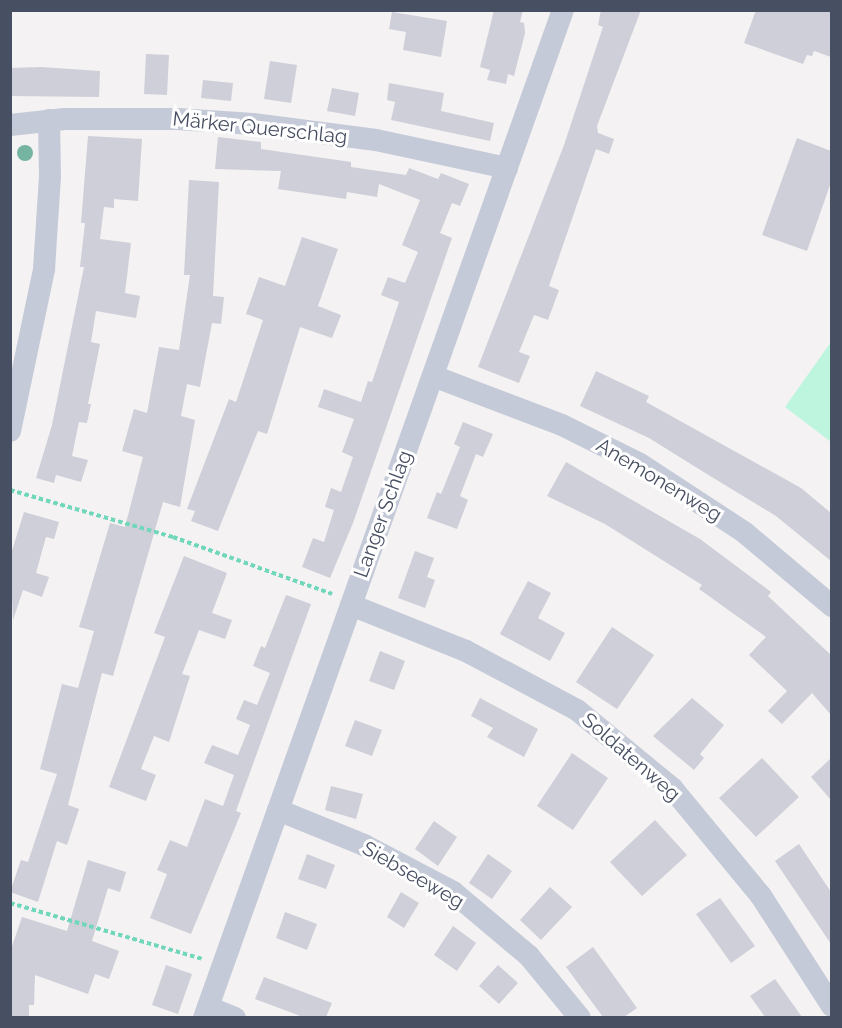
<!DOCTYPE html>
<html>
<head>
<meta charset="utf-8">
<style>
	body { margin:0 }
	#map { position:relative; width:842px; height:1028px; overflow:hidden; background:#f4f2f2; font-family:Raleway,sans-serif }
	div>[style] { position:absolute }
	.green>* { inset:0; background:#bef5df }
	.building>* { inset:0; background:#cecfd8 }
	.path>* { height:4px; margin-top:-2px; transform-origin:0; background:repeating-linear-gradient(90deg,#71d7bb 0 4.5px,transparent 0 7.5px) }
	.street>* { height:22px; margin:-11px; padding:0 11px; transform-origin:11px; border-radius:11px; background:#c5cad8 }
	.trees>* { width:16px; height:16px; margin:-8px; border-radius:50%; background:#76b4a2 }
	span { translate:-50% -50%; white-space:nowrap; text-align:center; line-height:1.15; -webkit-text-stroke:6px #fff; paint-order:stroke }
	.street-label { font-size:20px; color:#474f62 }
	.frame { position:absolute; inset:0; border:12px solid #474f62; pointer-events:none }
</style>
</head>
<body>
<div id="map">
	<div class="green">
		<div style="clip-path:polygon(831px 342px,831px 442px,785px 407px)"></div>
	</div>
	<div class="building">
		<div style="clip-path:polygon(494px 10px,523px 10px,520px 22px,524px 23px,525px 33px,514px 76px,508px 74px,506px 84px,487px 80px,490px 70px,480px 67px)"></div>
		<div style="clip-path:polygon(601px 10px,641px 10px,597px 126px,598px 133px,614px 139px,609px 154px,596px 149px,549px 286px,559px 290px,548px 320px,534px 315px,519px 352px,530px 356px,519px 383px,478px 367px,564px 145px,603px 27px,598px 25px)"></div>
		<div style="clip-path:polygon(756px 10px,831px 10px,831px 57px,814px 51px,812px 56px,807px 55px,803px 64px,744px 43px)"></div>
		<div style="clip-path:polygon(392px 12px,447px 21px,441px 57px,403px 50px,406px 32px,389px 29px)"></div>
		<div style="clip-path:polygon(146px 54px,169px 55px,167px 95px,144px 94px)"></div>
		<div style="clip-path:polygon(270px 61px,297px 65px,291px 103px,264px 99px)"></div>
		<div style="clip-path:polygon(41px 67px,100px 71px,99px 97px,10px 96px,10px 68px)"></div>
		<div style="clip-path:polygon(203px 80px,233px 83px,231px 101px,201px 98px)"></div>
		<div style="clip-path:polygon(389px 83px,444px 93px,441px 111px,494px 123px,490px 141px,391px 120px,395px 102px,387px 100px)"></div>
		<div style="clip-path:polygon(332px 88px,359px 93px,355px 116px,327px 111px)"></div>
		<div style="clip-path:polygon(88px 136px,142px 139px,138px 201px,114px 199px,114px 208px,104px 207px,100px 239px,131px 243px,125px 293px,140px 296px,136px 318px,96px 311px,91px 342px,100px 344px,88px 404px,91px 404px,87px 423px,79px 422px,72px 456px,88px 460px,81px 482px,56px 475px,54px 483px,36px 478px,52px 425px,84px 267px,80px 267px,85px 223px,81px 223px)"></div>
		<div style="clip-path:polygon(218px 137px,261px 142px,261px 149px,351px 162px,351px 167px,406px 175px,409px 168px,438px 179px,441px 173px,469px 184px,460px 206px,452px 203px,440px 233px,452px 238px,353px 523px,330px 578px,302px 567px,313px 538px,324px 542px,334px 510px,325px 507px,331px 488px,341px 492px,353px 457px,342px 452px,354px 419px,318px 407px,324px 389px,361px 402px,368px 381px,372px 382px,399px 302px,381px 295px,388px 277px,405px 283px,418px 252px,402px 245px,420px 200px,379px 184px,377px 197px,347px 192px,346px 199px,278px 189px,281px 171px,215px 169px)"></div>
		<div style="clip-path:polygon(797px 138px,831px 151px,831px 182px,807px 251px,762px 235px)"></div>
		<div style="clip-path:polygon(189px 180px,219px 182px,213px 296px,224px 297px,221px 324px,212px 323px,200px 387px,187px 384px,181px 416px,195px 420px,180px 507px,163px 502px,113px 676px,102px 673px,68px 805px,79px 809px,67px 845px,57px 841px,38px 902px,10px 892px,21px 860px,28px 862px,57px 774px,40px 769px,62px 684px,78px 688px,94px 631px,79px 627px,110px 523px,125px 527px,143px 457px,122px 451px,134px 409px,147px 413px,159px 347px,179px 350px,190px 275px,184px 275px)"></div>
		<div style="clip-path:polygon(302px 237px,338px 249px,318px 306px,341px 315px,332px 338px,300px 327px,267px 434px,258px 431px,218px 531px,191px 521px,195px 511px,187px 509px,229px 399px,236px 402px,263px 320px,246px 314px,259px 277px,285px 286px)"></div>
		<div style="clip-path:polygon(596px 371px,649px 396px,646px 402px,801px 488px,831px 513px,831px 561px,776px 516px,702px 471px,649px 438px,580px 406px)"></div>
		<div style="clip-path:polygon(463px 422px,493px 434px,483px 457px,476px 454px,460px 496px,468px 500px,457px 529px,427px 518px,437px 492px,441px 494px,460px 447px,454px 444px)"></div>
		<div style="clip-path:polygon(566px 462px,700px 539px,771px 592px,768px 596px,831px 655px,831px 715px,812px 693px,782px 724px,768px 711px,787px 691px,749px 655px,766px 637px,699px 589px,702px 585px,605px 524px,547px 496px)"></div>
		<div style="clip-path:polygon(24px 512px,59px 522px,54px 539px,46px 537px,36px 573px,49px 577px,42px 597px,23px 590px,13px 620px,10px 557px)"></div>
		<div style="clip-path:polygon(415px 551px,434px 558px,427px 577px,435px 580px,425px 608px,398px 598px)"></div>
		<div style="clip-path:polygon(184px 556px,227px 573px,212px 613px,232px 620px,225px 639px,199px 630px,182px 674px,190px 676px,169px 742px,154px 736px,141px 769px,156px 775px,146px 801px,109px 787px,165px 637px,154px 633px)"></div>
		<div style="clip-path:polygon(528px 581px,551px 593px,538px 618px,565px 633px,550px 661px,500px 634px)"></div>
		<div style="clip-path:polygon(286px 595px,311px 604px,236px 811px,241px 813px,191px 934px,150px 918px,167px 874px,157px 870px,170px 840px,187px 847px,205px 799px,223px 806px,234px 775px,204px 763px,212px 745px,238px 755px,250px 725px,236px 719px,244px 700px,257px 705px,270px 673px,253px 666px,261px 646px,265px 648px)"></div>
		<div style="clip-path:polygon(612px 627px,654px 655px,617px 709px,576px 682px)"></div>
		<div style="clip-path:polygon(380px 651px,405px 661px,394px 690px,369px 681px)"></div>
		<div style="clip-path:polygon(480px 698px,538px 729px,524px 757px,487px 737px,493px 728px,471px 716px)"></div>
		<div style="clip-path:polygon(692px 698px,724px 725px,700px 754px,704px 758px,694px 770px,653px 736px)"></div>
		<div style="clip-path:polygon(355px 720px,382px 730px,372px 756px,345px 746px)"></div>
		<div style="clip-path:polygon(572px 753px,608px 778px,573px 830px,537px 806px)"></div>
		<div style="clip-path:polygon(762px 758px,799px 797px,756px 837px,719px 798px)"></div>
		<div style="clip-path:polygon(831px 758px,831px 800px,811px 777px)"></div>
		<div style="clip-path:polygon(331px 786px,363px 794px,356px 819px,325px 810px)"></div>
		<div style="clip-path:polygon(655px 820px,687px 855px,642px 896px,610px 862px)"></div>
		<div style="clip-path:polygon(434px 821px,457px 837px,438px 866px,415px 849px)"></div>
		<div style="clip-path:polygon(799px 844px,831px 892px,831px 944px,775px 861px)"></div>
		<div style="clip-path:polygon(307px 854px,335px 865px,326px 889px,298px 879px)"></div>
		<div style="clip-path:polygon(488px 854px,512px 871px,492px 899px,469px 883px)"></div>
		<div style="clip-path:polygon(88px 860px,126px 872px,120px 892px,108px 888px,92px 941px,119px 951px,109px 979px,95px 974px,88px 994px,35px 975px,34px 1005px,29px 1005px,29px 1017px,10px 1017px,10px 952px,22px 917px,67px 931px)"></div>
		<div style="clip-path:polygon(550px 887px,572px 907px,541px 940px,520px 920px)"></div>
		<div style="clip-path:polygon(401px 892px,419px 903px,404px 928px,387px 917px)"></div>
		<div style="clip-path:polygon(720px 898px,755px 946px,731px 963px,696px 914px)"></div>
		<div style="clip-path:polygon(285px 912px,317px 924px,307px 950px,276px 938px)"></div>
		<div style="clip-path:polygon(453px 926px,476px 943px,457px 971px,434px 955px)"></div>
		<div style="clip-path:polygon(593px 947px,637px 1008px,624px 1017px,603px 1017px,566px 967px)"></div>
		<div style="clip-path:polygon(166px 965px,192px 974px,178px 1014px,152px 1005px)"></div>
		<div style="clip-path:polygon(498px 965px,518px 983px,499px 1004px,479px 986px)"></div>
		<div style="clip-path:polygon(264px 977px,332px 1003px,326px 1017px,303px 1017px,255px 999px)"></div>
		<div style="clip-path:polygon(775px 979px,802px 1017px,765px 1017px,750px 996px)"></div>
	</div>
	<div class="path">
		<div style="left:10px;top:490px;width:170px;rotate:16.1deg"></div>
		<div style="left:173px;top:537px;width:169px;rotate:19.7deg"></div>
		<div style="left:10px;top:903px;width:201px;rotate:16.2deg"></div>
	</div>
	<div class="street">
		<div style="left:10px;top:125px;width:55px;rotate:-6.2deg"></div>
		<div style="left:65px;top:119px;width:113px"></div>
		<div style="left:178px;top:119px;width:75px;rotate:3.8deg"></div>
		<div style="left:253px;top:124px;width:124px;rotate:7.4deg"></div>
		<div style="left:376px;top:140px;width:134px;rotate:12.1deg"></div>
		<div style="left:433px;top:376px;width:138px;rotate:20.8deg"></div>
		<div style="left:562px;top:425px;width:87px;rotate:26.6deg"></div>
		<div style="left:640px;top:464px;width:124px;rotate:33.2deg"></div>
		<div style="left:744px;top:532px;width:115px;rotate:40.1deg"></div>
		<div style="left:10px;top:431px;width:166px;rotate:-78.1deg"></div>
		<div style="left:44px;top:269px;width:93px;rotate:-86.3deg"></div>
		<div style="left:50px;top:176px;width:56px;rotate:-91deg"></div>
		<div style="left:351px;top:605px;width:124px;rotate:21.8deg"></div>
		<div style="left:466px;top:651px;width:126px;rotate:28deg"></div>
		<div style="left:577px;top:710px;width:123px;rotate:39.4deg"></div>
		<div style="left:672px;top:788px;width:140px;rotate:50.5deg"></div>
		<div style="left:761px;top:896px;width:131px;rotate:57.2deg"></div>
		<div style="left:278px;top:810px;width:93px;rotate:22.1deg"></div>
		<div style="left:364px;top:845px;width:101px;rotate:27.8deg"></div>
		<div style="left:453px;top:892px;width:99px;rotate:40.1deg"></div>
		<div style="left:529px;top:956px;width:80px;rotate:50.6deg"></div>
		<div style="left:208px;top:1007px;width:29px;rotate:22deg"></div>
		<div style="left:204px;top:1018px;width:1070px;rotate:-70.4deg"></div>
	</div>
	<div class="trees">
		<div style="left:25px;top:153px"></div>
	</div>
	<div class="street-label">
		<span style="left:260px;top:128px;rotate:6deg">Märker Querschlag</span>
		<span style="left:659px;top:480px;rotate:31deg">Anemonenweg</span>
		<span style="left:383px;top:514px;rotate:-70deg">Langer Schlag</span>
		<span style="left:631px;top:757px;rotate:41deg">Soldatenweg</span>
		<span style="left:413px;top:875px;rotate:30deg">Siebseeweg</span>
	</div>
	<div class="frame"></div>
</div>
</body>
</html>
